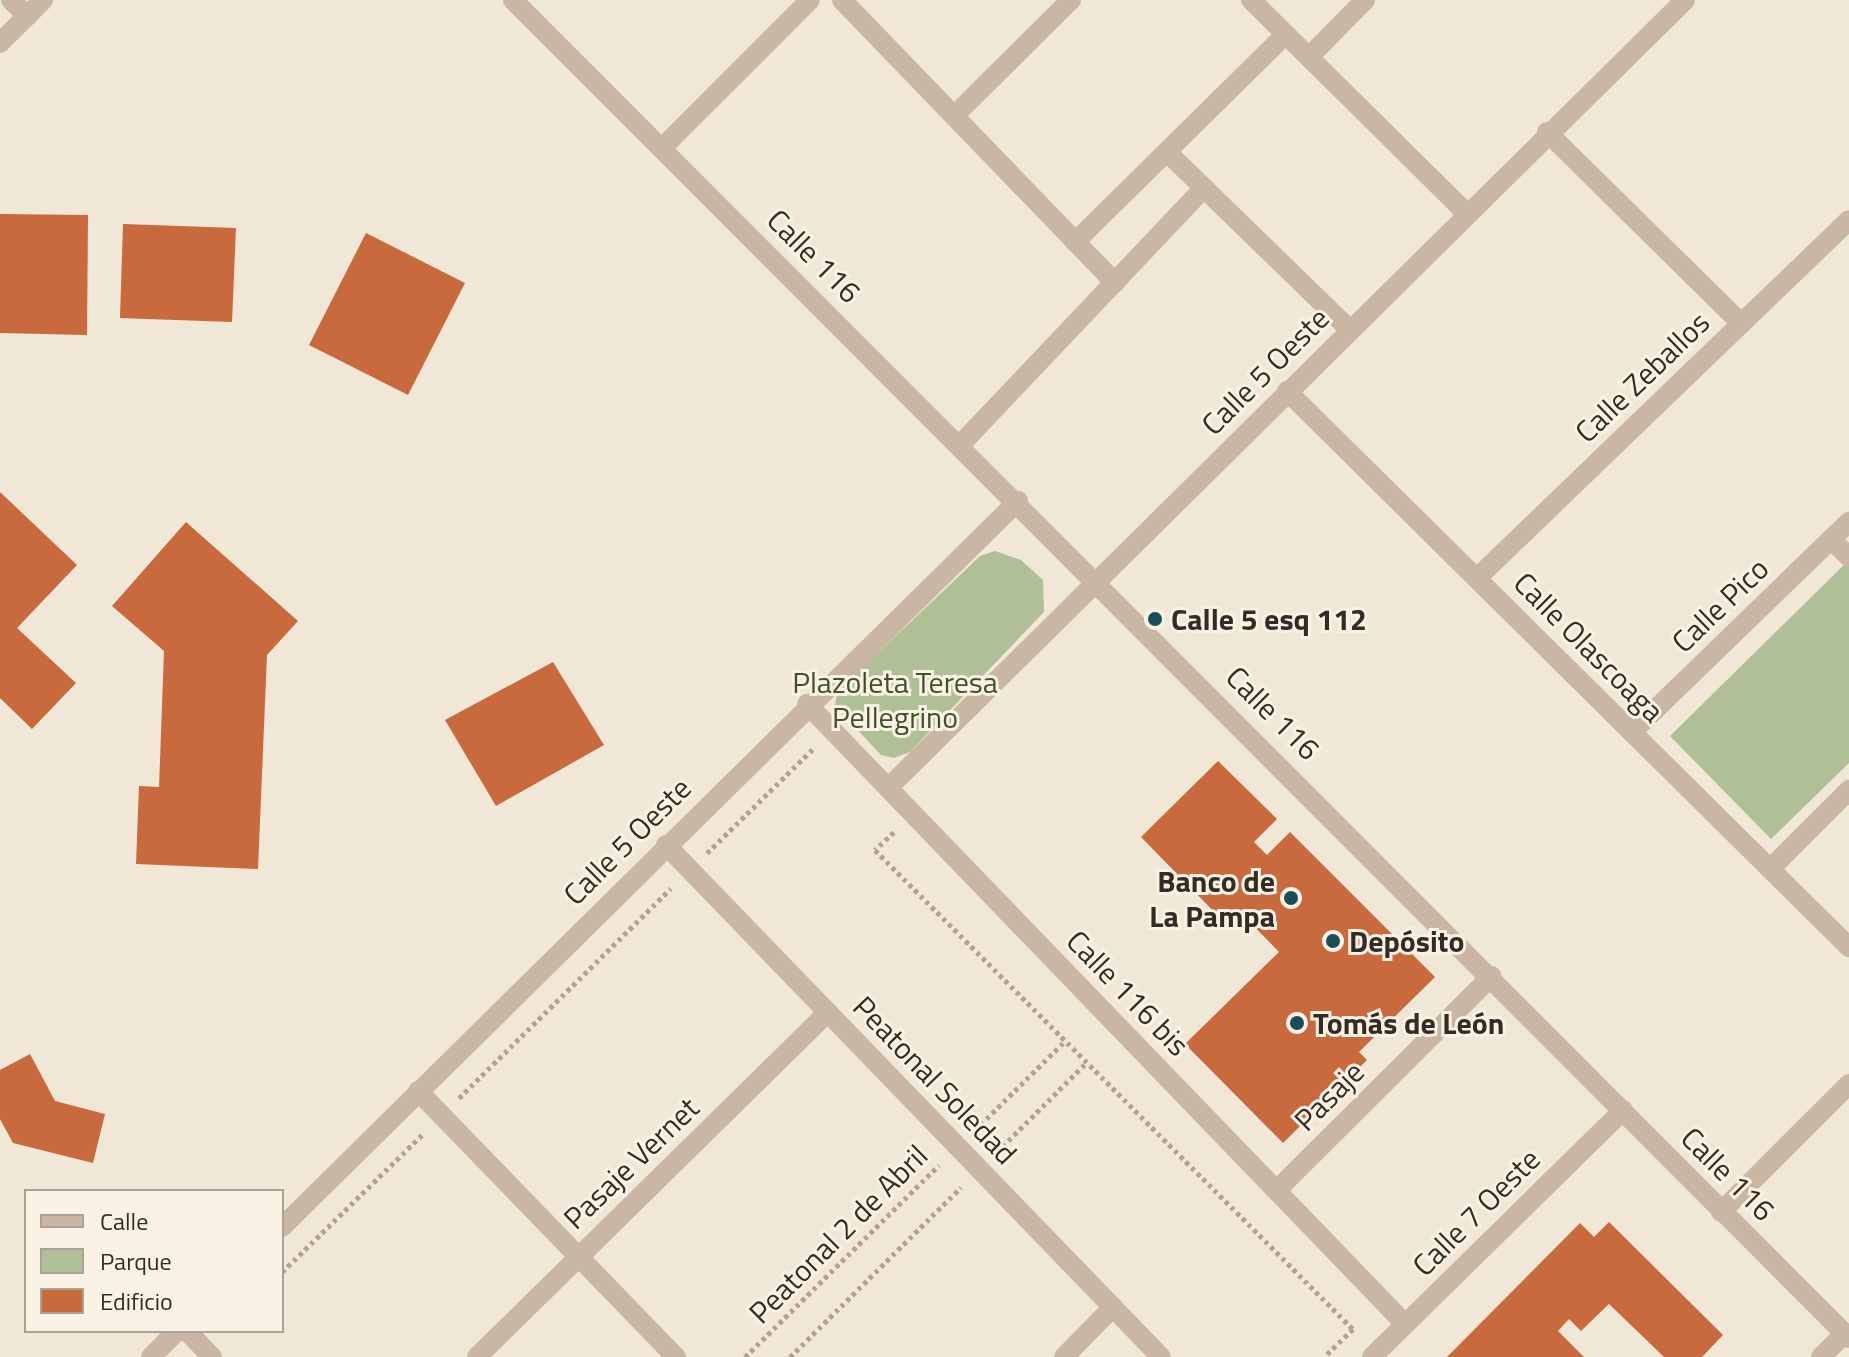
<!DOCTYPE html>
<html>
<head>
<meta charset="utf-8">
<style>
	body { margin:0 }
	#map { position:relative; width:1849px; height:1357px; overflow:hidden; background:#f1e7d7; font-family:"Titillium Web",sans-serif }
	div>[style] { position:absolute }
	.green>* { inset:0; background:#afc097 }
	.building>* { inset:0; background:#c86a3d }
	.path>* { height:5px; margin-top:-2.5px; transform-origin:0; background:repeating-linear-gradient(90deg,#b5a18d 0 4px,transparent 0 8px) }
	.minor>* { height:20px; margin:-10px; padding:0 10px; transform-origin:10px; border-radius:10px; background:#c9b7a3 }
	.dots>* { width:22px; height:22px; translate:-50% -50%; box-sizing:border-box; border:4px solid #f9f1e3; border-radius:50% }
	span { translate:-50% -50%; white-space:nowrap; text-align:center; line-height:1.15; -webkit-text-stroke:6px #f9f1e3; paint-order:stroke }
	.street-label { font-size:30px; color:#342b25 }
	.poi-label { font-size:30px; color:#342b25; font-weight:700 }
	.left { translate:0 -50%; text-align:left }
	.right { translate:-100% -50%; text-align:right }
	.park-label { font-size:30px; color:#405229 }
	.legend { position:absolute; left:24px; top:1189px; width:260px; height:144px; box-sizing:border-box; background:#f9f1e3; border:2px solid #aaa297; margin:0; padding:10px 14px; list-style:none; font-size:24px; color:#342b25 }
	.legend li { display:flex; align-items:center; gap:16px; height:40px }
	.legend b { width:40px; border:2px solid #aaa297 }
</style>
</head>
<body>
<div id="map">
	<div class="green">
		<div style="clip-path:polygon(995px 551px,1021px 560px,1043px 580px,1044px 612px,910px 752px,894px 758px,881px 755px,835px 706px,837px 692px,980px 556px)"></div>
		<div style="clip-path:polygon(1849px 560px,1849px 763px,1771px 839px,1670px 736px)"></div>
	</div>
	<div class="building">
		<div style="clip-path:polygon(0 214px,88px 215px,87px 335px,0 333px)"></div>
		<div style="clip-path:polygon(123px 224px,236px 228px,232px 322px,120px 318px)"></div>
		<div style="clip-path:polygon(366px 233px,465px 283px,408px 395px,309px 345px)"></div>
		<div style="clip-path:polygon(0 492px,77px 565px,17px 628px,76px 683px,32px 729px,0 698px)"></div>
		<div style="clip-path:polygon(186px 522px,298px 621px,267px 655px,258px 869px,136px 864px,139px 786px,159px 787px,164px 651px,112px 606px)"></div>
		<div style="clip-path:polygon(553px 662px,604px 745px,496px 806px,445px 720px)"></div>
		<div style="clip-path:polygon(1218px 761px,1277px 819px,1254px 842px,1267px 855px,1290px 832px,1435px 977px,1359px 1052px,1367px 1060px,1283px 1143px,1185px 1044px,1279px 952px,1238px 910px,1225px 923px,1141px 837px)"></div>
		<div style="clip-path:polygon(30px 1054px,55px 1101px,105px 1114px,93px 1163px,13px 1143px,0 1119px,0 1070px)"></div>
		<div style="clip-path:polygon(1609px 1222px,1723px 1335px,1702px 1357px,1664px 1357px,1609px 1304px,1581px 1331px,1569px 1319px,1558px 1331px,1584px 1357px,1447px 1357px,1580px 1223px,1594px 1237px)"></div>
	</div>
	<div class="path">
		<div style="left:894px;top:832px;width:26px;rotate:137deg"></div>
		<div style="left:875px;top:850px;width:677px;rotate:45.06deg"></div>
		<div style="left:1353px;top:1329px;width:40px;rotate:136deg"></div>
		<div style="left:707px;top:853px;width:150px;rotate:-44.5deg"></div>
		<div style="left:459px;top:1098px;width:298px;rotate:-44.7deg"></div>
		<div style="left:975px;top:1130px;width:127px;rotate:-44.7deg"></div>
		<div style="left:997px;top:1152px;width:127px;rotate:-45deg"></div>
		<div style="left:282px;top:1272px;width:199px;rotate:-44.4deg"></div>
		<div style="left:745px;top:1357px;width:273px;rotate:-44.7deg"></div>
		<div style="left:790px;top:1357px;width:241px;rotate:-44.8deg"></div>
	</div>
	<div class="minor">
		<div style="left:11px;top:0;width:23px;rotate:45deg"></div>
		<div style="left:513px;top:0;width:1891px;rotate:45.04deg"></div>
		<div style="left:842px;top:0;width:393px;rotate:46deg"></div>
		<div style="left:1251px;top:0;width:303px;rotate:44.7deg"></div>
		<div style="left:0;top:43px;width:61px;rotate:-45deg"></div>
		<div style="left:1309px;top:57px;width:80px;rotate:-45.5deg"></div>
		<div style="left:954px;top:116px;width:165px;rotate:-44.8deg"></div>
		<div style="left:1547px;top:132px;width:272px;rotate:44.6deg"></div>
		<div style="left:662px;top:148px;width:209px;rotate:-45deg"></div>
		<div style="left:1167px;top:152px;width:254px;rotate:44.2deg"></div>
		<div style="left:1075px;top:242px;width:296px;rotate:-44.6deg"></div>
		<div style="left:1287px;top:391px;width:791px;rotate:44.69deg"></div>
		<div style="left:961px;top:444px;width:353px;rotate:-46.5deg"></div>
		<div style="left:1831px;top:539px;width:25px;rotate:45deg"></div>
		<div style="left:1477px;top:578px;width:516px;rotate:-43.9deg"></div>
		<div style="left:807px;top:704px;width:861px;rotate:46.03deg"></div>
		<div style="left:1632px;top:732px;width:302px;rotate:-44.1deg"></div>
		<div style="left:889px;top:787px;width:1119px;rotate:-44.67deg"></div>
		<div style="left:666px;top:845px;width:712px;rotate:45.97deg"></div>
		<div style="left:1770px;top:869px;width:112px;rotate:-45deg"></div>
		<div style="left:418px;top:1091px;width:371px;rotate:45.9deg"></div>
		<div style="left:1277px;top:1190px;width:303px;rotate:-44.9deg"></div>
		<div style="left:1721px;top:1212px;width:181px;rotate:-45deg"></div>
		<div style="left:282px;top:1227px;width:1034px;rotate:-44.61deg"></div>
		<div style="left:187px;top:1331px;width:36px;rotate:46deg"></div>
		<div style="left:151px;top:1357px;width:37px;rotate:-45deg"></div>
		<div style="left:477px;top:1357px;width:492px;rotate:-44.5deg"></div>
		<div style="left:1064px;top:1357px;width:70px;rotate:-45.6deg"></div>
		<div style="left:1372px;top:1357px;width:352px;rotate:-44.5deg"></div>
		<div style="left:1821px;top:1357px;width:34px;rotate:-45deg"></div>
	</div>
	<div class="dots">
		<div style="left:1155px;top:619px;background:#1a4d56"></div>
		<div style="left:1291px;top:898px;background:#1a4d56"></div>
		<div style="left:1333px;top:941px;background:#1a4d56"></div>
		<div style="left:1297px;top:1023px;background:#1a4d56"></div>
	</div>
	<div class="street-label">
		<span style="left:814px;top:256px;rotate:45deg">Calle 116</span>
		<span style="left:1265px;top:371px;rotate:-45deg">Calle 5 Oeste</span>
		<span style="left:1642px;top:377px;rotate:-44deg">Calle Zeballos</span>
		<span style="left:1720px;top:605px;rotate:-44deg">Calle Pico</span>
		<span style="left:1589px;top:647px;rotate:45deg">Calle Olascoaga</span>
		<span style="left:1273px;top:713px;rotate:45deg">Calle 116</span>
		<span style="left:627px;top:841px;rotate:-45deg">Calle 5 Oeste</span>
		<span style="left:1128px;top:993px;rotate:46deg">Calle 116 bis</span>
		<span style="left:935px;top:1080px;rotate:46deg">Peatonal Soledad</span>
		<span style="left:1329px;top:1096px;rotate:-45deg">Pasaje</span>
		<span style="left:631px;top:1163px;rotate:-44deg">Pasaje Vernet</span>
		<span style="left:1728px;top:1174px;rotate:45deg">Calle 116</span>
		<span style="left:1476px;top:1212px;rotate:-45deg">Calle 7 Oeste</span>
		<span style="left:838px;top:1234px;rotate:-45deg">Peatonal 2 de Abril</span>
	</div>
	<div class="poi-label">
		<span class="left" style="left:1171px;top:619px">Calle 5 esq 112</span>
		<span class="right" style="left:1275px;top:898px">Banco de<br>La Pampa</span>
		<span class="left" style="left:1349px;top:941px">Depósito</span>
		<span class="left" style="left:1313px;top:1023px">Tomás de León</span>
	</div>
	<div class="park-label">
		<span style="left:895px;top:699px">Plazoleta Teresa<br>Pellegrino</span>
	</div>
	<ul class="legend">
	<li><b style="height:10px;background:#c9b7a3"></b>Calle</li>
	<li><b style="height:22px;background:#afc097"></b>Parque</li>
	<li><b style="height:22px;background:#c86a3d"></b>Edificio</li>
	</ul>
</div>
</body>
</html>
